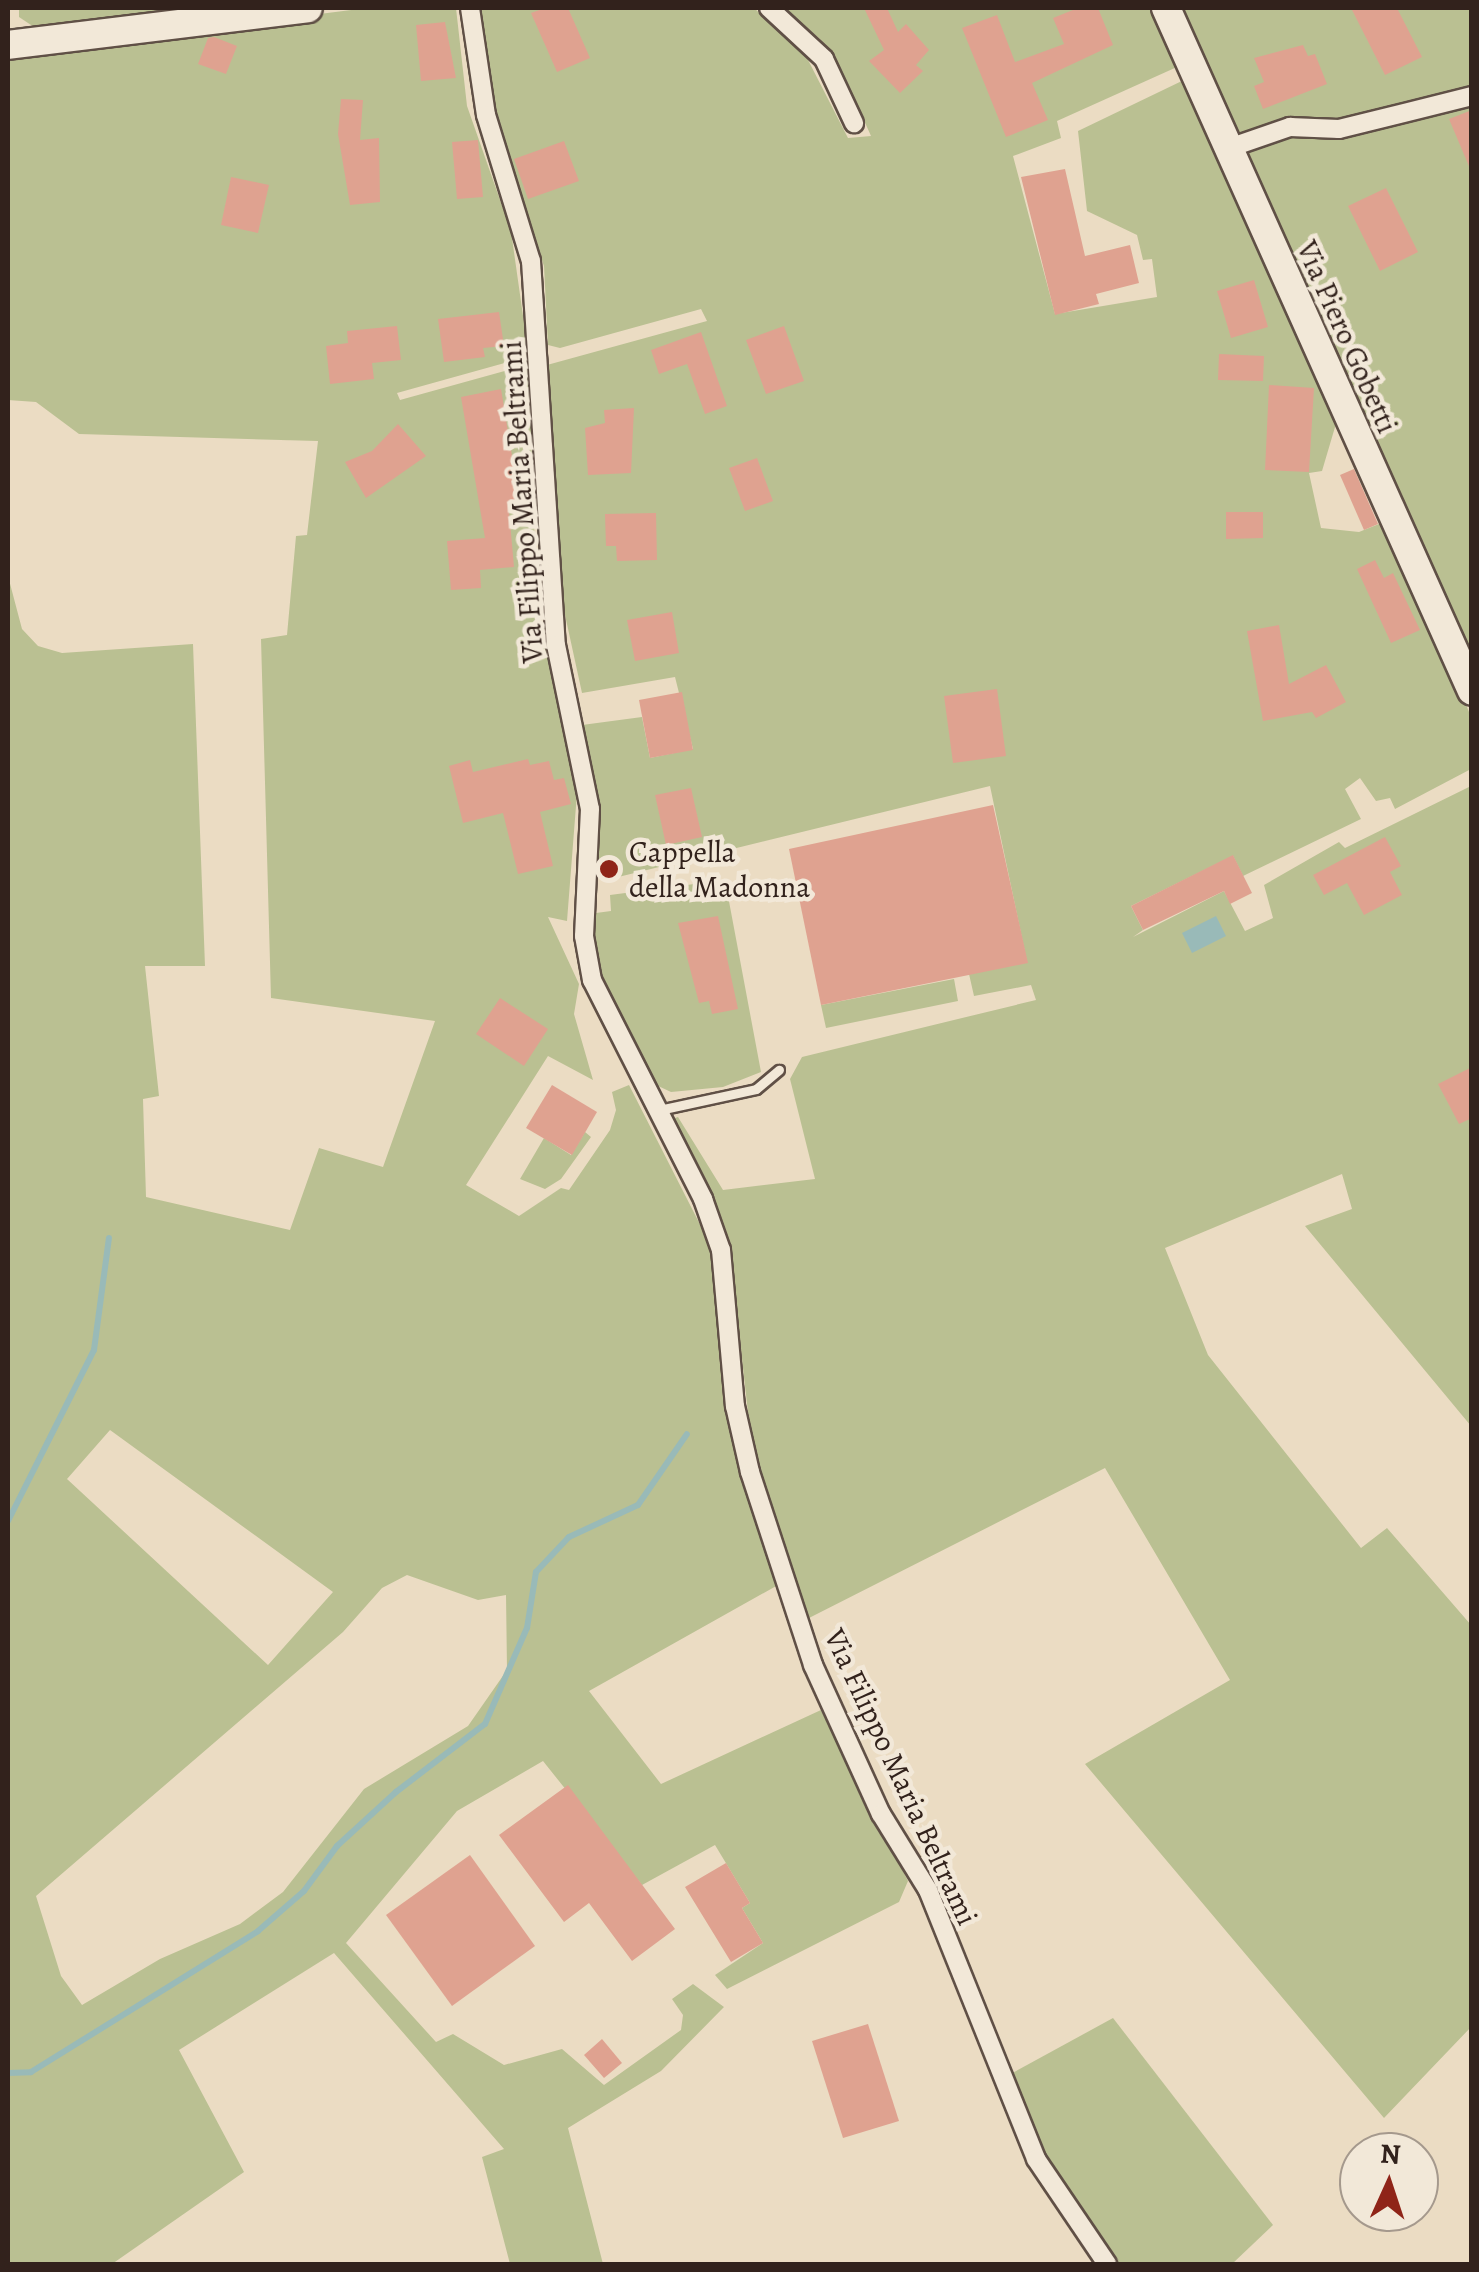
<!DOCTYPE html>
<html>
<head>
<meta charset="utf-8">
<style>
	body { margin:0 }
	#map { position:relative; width:1479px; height:2272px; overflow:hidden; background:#ebdcc3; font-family:Alegreya,serif }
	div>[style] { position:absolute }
	.green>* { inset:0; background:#bac092 }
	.water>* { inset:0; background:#99bab8 }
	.stream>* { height:6px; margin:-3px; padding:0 3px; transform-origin:3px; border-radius:3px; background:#99bab8 }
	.building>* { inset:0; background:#dfa290 }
	.roads { filter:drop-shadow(2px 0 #605046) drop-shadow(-2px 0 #605046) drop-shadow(0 2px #605046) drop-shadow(0 -2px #605046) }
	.lane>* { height:9px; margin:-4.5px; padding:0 4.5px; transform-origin:4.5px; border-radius:4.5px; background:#f2e8d8 }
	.street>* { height:18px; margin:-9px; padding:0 9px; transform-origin:9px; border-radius:9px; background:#f2e8d8 }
	.secondary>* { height:28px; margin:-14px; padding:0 14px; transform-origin:14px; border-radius:14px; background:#f2e8d8 }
	.dots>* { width:28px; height:28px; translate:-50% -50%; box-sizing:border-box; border:5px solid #f2e8d8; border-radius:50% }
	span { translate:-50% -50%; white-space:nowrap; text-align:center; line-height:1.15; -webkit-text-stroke:9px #f2e8d8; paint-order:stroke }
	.street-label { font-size:30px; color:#32221c }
	.poi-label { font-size:30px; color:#32221c }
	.left { translate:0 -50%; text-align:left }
	.frame { position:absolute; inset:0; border:10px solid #32221c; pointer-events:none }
	.north { position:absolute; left:1339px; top:2132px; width:100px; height:100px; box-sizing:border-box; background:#f2e8d8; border:2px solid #a5998d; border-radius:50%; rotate:3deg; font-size:28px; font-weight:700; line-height:40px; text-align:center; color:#32221c }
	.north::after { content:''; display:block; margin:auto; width:35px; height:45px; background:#8f2418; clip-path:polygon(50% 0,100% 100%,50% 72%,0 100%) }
</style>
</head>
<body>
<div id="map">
	<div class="green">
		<div style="clip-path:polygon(19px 8px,185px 8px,37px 29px,19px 17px)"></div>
		<div style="clip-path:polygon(evenodd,367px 8px,456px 8px,467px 106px,511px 231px,527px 344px,511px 349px,512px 361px,397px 393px,400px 400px,519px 367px,529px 371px,537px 609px,577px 793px,567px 921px,548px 917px,579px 984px,574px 1014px,593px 1080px,548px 1056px,466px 1185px,519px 1216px,561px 1188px,569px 1190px,610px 1130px,616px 1110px,612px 1092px,629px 1085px,714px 1252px,728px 1415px,778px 1585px,589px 1691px,661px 1784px,821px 1710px,908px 1881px,899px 1902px,727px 1989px,715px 1975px,763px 1943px,742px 1908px,750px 1903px,715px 1845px,642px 1885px,543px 1761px,457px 1811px,346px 1943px,436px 2042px,453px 2034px,504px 2065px,562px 2049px,604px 2085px,681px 2030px,683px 2015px,672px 1999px,693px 1984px,724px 2007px,661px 2071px,568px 2128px,603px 2264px,510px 2264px,482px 2157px,504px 2149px,334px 1953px,179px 2050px,244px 2172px,112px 2264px,8px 2264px,8px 576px,22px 629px,38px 646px,62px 653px,193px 644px,205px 966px,145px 966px,159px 1096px,143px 1099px,146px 1197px,290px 1230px,319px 1148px,383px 1167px,435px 1021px,271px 998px,261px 639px,287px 635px,296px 536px,307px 535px,318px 441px,79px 434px,36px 402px,8px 400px,8px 53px,367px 8px,110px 1430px,333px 1592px,268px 1665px,67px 1479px,110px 1430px,367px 8px,407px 1575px,478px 1600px,506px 1595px,507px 1670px,468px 1726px,364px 1789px,283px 1892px,240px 1924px,160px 1959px,82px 2005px,61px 1976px,36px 1896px,343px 1632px,382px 1588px,407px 1575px)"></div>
		<div style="clip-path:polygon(476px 8px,754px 8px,806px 56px,848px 138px,871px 136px,846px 80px,820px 39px,784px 8px,1152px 8px,1177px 67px,1057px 121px,1061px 138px,1013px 156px,1055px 314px,1157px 297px,1152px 259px,1143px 260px,1137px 235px,1087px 211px,1078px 131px,1186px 79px,1338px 417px,1322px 471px,1309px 473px,1321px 528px,1359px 532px,1384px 522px,1445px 652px,1471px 717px,1471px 769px,1395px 809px,1390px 798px,1376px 801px,1360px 778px,1345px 789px,1361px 819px,1243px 876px,1233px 856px,1131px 906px,1143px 930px,1133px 937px,1224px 891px,1245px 931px,1273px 918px,1264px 885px,1339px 842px,1345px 848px,1471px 786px,1471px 1426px,1305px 1226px,1352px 1209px,1342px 1174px,1165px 1248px,1208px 1355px,1361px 1548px,1387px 1528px,1471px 1625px,1471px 2027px,1384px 2118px,1085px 1764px,1230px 1680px,1105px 1468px,809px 1618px,752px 1448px,730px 1252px,711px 1194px,672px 1119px,678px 1117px,723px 1190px,815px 1179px,790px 1079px,802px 1057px,1036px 1000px,1031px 985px,974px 996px,969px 974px,1027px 962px,990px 786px,602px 881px,582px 725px,642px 717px,650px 758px,693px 749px,675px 677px,582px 693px,560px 592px,547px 365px,707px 321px,701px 309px,560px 348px,548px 345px,544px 266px,488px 101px)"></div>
		<div style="clip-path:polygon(1173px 8px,1471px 8px,1471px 89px,1232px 143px)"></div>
		<div style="clip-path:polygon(1471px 106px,1471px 652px,1244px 154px,1292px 137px,1361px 135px)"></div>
		<div style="clip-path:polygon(725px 880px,761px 1072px,723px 1087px,671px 1092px,656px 1085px,598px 975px,591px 923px,596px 913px,611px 911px,610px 895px)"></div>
		<div style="clip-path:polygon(954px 979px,958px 1001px,826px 1028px,821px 1005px)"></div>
		<div style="clip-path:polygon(585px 1132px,591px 1137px,561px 1179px,545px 1189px,520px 1179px,544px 1138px,571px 1155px)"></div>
		<div style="clip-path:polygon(1113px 2018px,1273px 2225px,1232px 2264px,1113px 2264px,1047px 2161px,1007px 2076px)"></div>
	</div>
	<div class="water">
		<div style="clip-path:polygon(1216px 916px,1226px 936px,1192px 953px,1182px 933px)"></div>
	</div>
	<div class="stream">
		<div style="left:8px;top:1521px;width:191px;rotate:-63.3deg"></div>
		<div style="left:94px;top:1350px;width:113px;rotate:-82.4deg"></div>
		<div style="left:8px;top:2073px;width:23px;rotate:-2deg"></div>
		<div style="left:31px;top:2072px;width:267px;rotate:-31.8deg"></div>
		<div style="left:258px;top:1931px;width:61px;rotate:-41deg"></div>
		<div style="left:304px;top:1891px;width:56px;rotate:-53.7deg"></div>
		<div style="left:337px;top:1846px;width:80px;rotate:-42.5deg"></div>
		<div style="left:396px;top:1792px;width:112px;rotate:-37.4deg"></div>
		<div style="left:485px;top:1724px;width:105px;rotate:-66.4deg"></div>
		<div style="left:527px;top:1628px;width:57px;rotate:-80.9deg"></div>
		<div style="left:536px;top:1572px;width:48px;rotate:-46.7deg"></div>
		<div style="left:569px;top:1537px;width:76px;rotate:-24.9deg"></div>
		<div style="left:638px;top:1505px;width:86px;rotate:-55.4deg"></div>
	</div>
	<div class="building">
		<div style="clip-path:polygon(545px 8px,568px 8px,590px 58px,557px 72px,531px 13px)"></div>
		<div style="clip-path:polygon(864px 8px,887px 8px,898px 32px,906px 24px,929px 50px,916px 65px,923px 71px,900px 93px,869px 61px,884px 50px)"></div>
		<div style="clip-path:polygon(1078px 8px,1098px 8px,1113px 45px,1032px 83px,1048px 120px,1006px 137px,962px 28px,997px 15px,1015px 62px,1064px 44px,1053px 18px)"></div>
		<div style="clip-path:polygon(1351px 8px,1397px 8px,1422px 57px,1385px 75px)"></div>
		<div style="clip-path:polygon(445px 22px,456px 78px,421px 81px,416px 25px)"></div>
		<div style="clip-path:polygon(214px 37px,237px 46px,226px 74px,198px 64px,208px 38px)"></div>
		<div style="clip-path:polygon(1303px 45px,1308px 56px,1315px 54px,1327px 84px,1263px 109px,1254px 86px,1264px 82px,1254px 58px)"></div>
		<div style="clip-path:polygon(341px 99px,363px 100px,360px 140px,379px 138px,380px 202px,350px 205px,338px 134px)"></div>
		<div style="clip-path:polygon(1472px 110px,1472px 171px,1471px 171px,1449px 119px)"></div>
		<div style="clip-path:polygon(478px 140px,483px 197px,457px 199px,452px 142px)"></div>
		<div style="clip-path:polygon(564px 141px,579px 181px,528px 199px,514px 159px)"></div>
		<div style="clip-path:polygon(1065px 169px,1085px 256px,1130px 245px,1139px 283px,1096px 294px,1099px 304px,1055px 315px,1021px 177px)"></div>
		<div style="clip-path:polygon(231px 177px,269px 185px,258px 233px,221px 225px)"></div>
		<div style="clip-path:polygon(1386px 188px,1418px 252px,1380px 271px,1348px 206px)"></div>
		<div style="clip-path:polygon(1254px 280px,1268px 327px,1231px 338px,1217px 291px)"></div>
		<div style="clip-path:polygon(499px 312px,504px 346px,483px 348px,485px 357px,444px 362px,438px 319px)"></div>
		<div style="clip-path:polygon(397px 326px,401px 360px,372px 363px,374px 379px,330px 384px,326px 346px,348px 343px,347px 331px)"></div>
		<div style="clip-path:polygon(784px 326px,804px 381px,766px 394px,746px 340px)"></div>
		<div style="clip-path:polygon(701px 332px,727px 406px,705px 414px,687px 364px,659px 374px,651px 350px)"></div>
		<div style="clip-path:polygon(1219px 354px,1264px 356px,1263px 381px,1218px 380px)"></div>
		<div style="clip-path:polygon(1269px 385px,1314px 388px,1309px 472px,1265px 470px)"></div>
		<div style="clip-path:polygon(501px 389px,521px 510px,509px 511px,514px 567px,480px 570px,481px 588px,451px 590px,447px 541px,485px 538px,461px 397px)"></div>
		<div style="clip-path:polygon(634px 408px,631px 473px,588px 475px,585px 428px,605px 423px,604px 410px)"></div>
		<div style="clip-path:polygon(398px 424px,426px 456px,366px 498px,345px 462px,372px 451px)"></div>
		<div style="clip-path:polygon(757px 458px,773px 501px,745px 511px,729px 468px)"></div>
		<div style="clip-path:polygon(1354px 469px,1378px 524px,1364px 530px,1340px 475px)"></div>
		<div style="clip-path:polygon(1226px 512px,1263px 512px,1263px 538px,1226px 539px)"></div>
		<div style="clip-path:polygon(656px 513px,657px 560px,617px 561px,616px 546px,606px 546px,605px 514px)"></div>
		<div style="clip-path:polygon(1375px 560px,1384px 578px,1393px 573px,1420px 630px,1391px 643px,1357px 569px)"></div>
		<div style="clip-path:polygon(672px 612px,679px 653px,635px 661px,627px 620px)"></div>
		<div style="clip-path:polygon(1279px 625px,1289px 684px,1326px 665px,1346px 702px,1316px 718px,1312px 712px,1263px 721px,1247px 631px)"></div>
		<div style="clip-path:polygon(997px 689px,1006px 756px,953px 763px,944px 696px)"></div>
		<div style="clip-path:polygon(682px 692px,693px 750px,650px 758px,639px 700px)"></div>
		<div style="clip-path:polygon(528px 759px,530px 765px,549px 761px,554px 780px,564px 778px,571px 804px,540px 812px,553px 866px,518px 874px,503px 813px,463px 823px,449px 766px,470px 760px,473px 772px)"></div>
		<div style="clip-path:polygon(691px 788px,702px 837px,666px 845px,655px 795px)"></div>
		<div style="clip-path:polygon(993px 805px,1028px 963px,821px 1005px,789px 849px)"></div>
		<div style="clip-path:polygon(1385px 837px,1401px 866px,1390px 872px,1402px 895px,1364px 915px,1347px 883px,1324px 895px,1313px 875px)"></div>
		<div style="clip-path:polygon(1233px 855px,1252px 893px,1230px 904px,1224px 891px,1143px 930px,1131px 906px)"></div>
		<div style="clip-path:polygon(718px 916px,738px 1009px,712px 1014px,709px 1001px,699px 1003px,678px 923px)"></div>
		<div style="clip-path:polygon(500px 998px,548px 1029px,524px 1066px,476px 1034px)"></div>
		<div style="clip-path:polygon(1472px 1067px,1472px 1118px,1459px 1124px,1438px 1084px)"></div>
		<div style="clip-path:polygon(552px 1085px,597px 1112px,572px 1155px,526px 1128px)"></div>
		<div style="clip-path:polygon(568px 1785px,675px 1929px,632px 1961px,589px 1903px,564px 1922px,499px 1835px)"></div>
		<div style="clip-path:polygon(470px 1855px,535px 1946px,452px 2006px,386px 1915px)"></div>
		<div style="clip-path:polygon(726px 1863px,750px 1903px,742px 1908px,763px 1943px,731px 1962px,685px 1887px)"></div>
		<div style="clip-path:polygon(868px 2024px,899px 2121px,843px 2138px,812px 2041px)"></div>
		<div style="clip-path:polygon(602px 2039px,622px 2063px,604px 2078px,584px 2055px)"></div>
	</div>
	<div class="roads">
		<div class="lane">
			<div style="left:659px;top:1110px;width:99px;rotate:-12.2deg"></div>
			<div style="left:756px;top:1089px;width:30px;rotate:-40deg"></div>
		</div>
		<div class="street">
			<div style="left:470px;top:8px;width:108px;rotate:81.5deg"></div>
			<div style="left:486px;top:115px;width:153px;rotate:72.9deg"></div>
			<div style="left:531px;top:261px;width:385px;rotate:86.3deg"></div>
			<div style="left:556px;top:645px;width:167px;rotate:78.3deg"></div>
			<div style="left:590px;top:809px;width:127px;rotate:92.7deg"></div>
			<div style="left:584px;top:936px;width:45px;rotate:79.7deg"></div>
			<div style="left:592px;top:980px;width:246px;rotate:63.1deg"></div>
			<div style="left:703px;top:1199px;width:54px;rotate:70.6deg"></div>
			<div style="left:721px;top:1250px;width:157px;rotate:84.9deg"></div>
			<div style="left:735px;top:1406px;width:68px;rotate:77.2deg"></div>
			<div style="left:750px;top:1472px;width:203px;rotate:71.9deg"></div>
			<div style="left:813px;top:1665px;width:164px;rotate:65.5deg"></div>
			<div style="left:881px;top:1814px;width:89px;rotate:58.3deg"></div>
			<div style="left:928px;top:1890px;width:290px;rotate:68.1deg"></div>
			<div style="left:1036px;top:2159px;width:127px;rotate:55.9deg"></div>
			<div style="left:769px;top:8px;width:75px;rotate:42.8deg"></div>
			<div style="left:824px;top:59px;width:71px;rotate:64.9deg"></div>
			<div style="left:1229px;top:148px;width:65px;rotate:-19deg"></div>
			<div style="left:1290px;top:127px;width:49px;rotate:2.3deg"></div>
			<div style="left:1339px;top:129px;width:137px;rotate:-13.9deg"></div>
		</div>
		<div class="secondary">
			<div style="left:1166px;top:8px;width:748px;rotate:65.87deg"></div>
			<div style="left:8px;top:45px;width:302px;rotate:-7deg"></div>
		</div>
	</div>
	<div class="dots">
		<div style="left:609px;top:869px;background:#8f2418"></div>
	</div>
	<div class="street-label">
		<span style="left:1347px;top:337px;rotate:66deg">Via Piero Gobetti</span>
		<span style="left:522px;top:502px;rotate:-94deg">Via Filippo Maria Beltrami</span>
		<span style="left:901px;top:1777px;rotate:65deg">Via Filippo Maria Beltrami</span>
	</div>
	<div class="poi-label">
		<span class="left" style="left:629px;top:869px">Cappella<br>della Madonna</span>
	</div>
	<div class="frame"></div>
	<div class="north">N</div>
</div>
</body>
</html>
